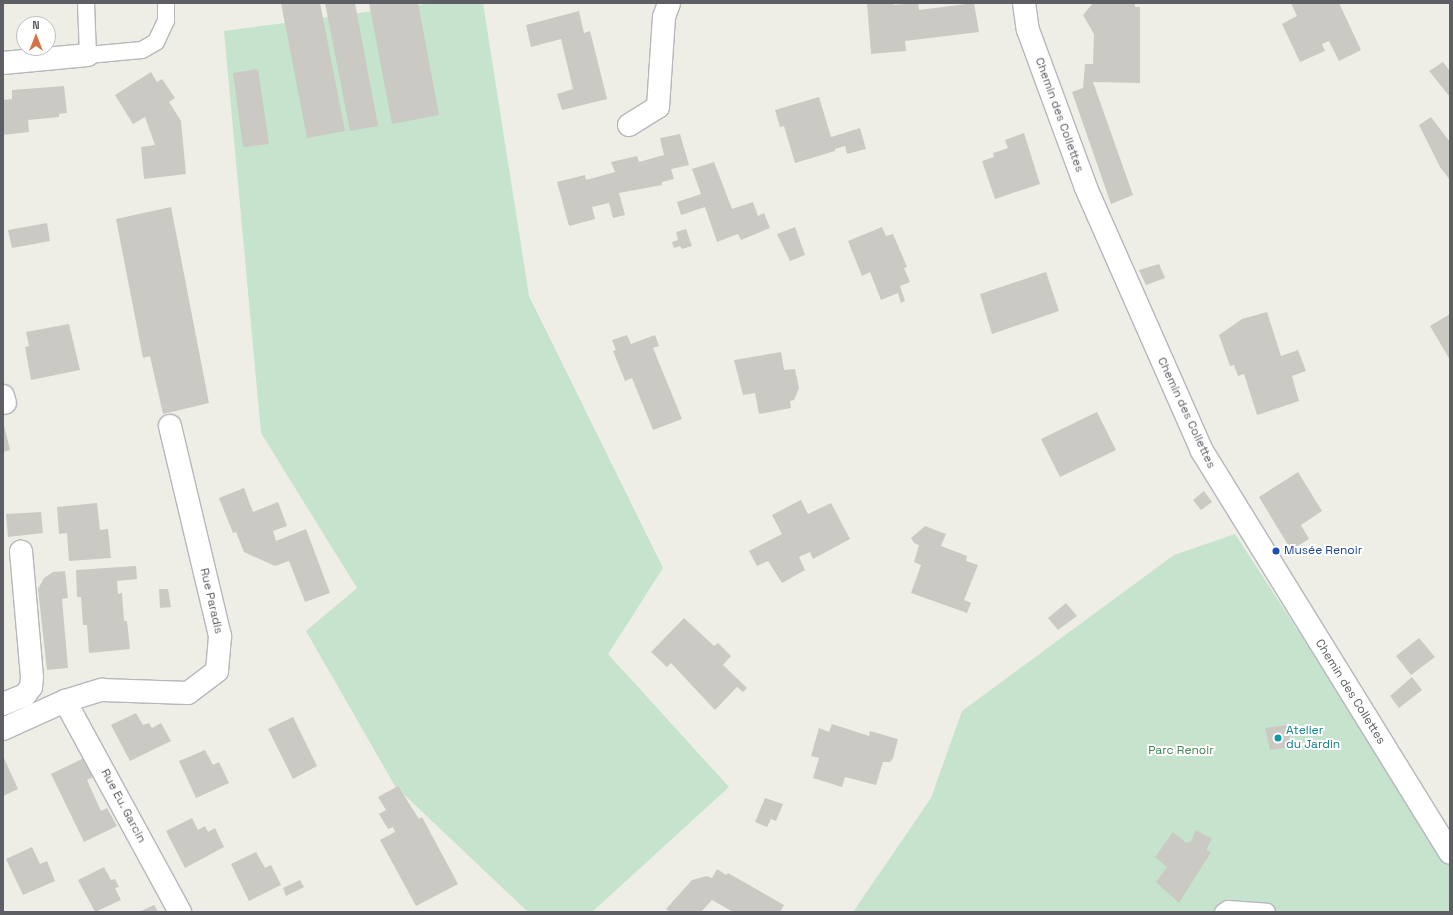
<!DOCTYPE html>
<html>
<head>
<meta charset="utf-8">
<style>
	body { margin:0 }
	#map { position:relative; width:1453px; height:915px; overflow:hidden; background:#eeeee6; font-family:"Space Grotesk",sans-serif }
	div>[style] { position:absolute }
	.green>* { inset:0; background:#c6e3cd }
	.building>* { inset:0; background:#cac9c3 }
	.roads { filter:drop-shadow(1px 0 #b6b7bb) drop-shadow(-1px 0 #b6b7bb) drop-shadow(0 1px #b6b7bb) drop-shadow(0 -1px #b6b7bb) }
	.service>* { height:16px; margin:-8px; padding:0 8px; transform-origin:8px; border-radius:8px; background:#fff }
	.minor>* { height:22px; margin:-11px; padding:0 11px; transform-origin:11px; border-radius:11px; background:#fff }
	.dots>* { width:11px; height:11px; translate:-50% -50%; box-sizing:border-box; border:2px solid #fff; border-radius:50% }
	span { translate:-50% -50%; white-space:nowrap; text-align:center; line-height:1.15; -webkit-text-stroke:4px #fff; paint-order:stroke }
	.street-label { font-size:12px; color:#5e5f65 }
	.transit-label { font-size:12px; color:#164399 }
	.left { translate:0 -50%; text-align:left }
	.culture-label { font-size:12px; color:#0d838f }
	.park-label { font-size:12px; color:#408253 }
	.frame { position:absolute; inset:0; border:4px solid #5e5f65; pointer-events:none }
	.north { position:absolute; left:16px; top:16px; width:40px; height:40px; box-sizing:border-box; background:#fff; border:1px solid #bfbfc1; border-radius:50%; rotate:0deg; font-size:11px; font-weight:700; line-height:16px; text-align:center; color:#5e5f65 }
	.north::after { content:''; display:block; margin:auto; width:14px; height:18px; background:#d67345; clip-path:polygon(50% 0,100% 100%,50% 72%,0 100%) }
</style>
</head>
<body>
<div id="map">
	<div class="green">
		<div style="clip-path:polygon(434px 3px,483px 3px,529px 296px,663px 568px,608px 654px,729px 787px,592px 912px,528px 912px,395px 786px,306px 631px,357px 588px,261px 433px,224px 31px)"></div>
		<div style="clip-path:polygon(1235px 534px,1450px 864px,1450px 912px,853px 912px,931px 798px,962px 711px,1174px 555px)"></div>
	</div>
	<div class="building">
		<div style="clip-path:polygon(281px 3px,320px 3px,345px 131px,307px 138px)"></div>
		<div style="clip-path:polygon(325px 3px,355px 3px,378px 126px,350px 131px)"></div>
		<div style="clip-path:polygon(369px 3px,418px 3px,439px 115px,392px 124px)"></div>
		<div style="clip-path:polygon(867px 3px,893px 3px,893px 5px,918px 3px,919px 10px,974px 3px,979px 32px,905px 41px,906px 51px,871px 54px)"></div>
		<div style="clip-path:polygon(1093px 3px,1135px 3px,1135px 7px,1140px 7px,1140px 83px,1093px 82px,1133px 195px,1111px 204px,1072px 92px,1083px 88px,1085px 64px,1093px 64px,1094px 34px,1083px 15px)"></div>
		<div style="clip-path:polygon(1291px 3px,1339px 3px,1361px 50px,1339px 61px,1329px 41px,1322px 44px,1325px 51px,1300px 62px,1282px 24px,1297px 16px)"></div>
		<div style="clip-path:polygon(579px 11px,584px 33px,590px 31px,607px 99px,562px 110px,557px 94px,573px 89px,561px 39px,531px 47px,526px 25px)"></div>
		<div style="clip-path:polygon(1443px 62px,1450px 71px,1450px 97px,1429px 71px)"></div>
		<div style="clip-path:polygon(258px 69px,269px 144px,243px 147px,233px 73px)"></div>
		<div style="clip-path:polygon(151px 72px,157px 82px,162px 79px,175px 98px,169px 102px,181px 121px,186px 174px,144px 179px,141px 147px,155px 145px,145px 117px,133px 124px,115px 95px)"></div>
		<div style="clip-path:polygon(64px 86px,67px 113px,59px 114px,59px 117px,28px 120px,29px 132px,3px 135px,3px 100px,12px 99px,12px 90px)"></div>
		<div style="clip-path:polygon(819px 97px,831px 137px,860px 128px,866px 149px,847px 154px,845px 146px,835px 149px,835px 151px,795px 163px,784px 126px,780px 127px,775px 110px)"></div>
		<div style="clip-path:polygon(1431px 117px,1450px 142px,1450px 180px,1440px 167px,1419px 125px)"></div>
		<div style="clip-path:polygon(1024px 133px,1040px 184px,995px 199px,982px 161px,994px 157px,993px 153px,1008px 148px,1005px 140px)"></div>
		<div style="clip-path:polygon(680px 134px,689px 165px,671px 169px,674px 179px,662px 182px,662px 185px,619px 193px,625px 215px,613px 218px,609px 203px,592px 207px,595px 219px,569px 226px,557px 182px,585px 175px,586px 180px,615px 172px,611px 162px,637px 156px,639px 162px,664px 155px,660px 138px)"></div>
		<div style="clip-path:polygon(714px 162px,732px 209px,753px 202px,758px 216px,764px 213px,770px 228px,741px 240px,738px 234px,717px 242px,705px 207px,681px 215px,677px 202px,701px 194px,692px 169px)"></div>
		<div style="clip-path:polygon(171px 207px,209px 403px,163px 414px,150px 356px,143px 358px,116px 219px)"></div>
		<div style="clip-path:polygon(47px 223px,50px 241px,12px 248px,8px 230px)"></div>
		<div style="clip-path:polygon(795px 227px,805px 255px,790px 261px,777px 234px)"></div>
		<div style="clip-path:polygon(882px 227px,886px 236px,893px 234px,907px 267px,904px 268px,910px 282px,900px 286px,905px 301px,901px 303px,898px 293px,881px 300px,870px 272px,862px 276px,848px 241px)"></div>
		<div style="clip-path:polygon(686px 229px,692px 246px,682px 249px,680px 246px,674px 248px,672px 242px,678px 240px,676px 232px)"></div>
		<div style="clip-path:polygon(1159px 264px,1165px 278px,1146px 285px,1139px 270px)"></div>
		<div style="clip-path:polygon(1046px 272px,1059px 311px,992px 334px,980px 294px)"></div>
		<div style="clip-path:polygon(1267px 312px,1281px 356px,1298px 350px,1306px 371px,1292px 376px,1299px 401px,1257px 415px,1244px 374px,1238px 376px,1234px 365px,1230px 366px,1219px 335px,1242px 319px)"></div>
		<div style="clip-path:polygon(1450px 314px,1450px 360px,1430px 326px)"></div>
		<div style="clip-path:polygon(69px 324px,80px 370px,31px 380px,25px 347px,29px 346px,26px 332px)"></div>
		<div style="clip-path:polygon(627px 335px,631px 344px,655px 335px,659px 346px,653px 348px,682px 419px,653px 430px,632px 378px,625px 381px,613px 351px,616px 350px,612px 340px)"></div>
		<div style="clip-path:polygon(781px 352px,784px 370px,795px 369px,799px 388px,794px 400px,790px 401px,791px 408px,759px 414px,755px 393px,743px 395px,734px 360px)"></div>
		<div style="clip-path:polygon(1097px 412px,1116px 450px,1060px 477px,1041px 439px)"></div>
		<div style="clip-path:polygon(3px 421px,10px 450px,3px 452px)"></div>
		<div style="clip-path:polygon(1298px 472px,1322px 511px,1301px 525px,1309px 539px,1291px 550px,1259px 497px)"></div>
		<div style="clip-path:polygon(244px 488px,253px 512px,278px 502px,287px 526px,273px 531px,276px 541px,306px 529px,330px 593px,305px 602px,289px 561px,275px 566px,244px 552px,236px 532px,233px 533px,219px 498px)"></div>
		<div style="clip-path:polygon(1204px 491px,1212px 502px,1201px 510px,1193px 500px)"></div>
		<div style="clip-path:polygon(801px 500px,808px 514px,831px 503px,850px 539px,813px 559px,810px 552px,799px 557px,805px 570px,782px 583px,768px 561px,757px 566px,749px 551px,782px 534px,772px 515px)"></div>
		<div style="clip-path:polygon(97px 503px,100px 530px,108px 529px,111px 558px,69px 561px,67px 533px,59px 534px,57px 507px)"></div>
		<div style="clip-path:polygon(41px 512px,43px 533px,8px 537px,6px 514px)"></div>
		<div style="clip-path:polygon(925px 526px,946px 534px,941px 546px,967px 556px,966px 561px,978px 565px,964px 600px,971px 603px,967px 613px,911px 593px,921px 565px,914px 562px,919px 545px,914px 543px,911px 538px)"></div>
		<div style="clip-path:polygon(136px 566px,137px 579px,117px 581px,118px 594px,122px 593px,124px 621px,127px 621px,130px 649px,89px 653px,87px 625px,83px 625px,81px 597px,77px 597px,76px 570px)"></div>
		<div style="clip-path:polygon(65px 571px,68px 598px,62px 599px,68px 668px,47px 670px,38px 589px,44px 578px,53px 572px)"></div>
		<div style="clip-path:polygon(159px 589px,168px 589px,171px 607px,160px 608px)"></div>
		<div style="clip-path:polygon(1066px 603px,1077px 616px,1058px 630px,1048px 618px)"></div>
		<div style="clip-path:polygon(684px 618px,714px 646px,718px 643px,731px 656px,723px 665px,747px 688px,743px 692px,737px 687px,715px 710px,671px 663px,667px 667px,651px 652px)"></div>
		<div style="clip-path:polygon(1419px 638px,1435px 657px,1411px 675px,1396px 656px)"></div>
		<div style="clip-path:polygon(1412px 677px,1422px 690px,1399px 708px,1390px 696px)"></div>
		<div style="clip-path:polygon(136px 713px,143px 725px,149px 723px,152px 728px,161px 723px,171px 741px,130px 761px,111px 725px)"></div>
		<div style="clip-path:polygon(293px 717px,317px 766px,293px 779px,268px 729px)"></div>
		<div style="clip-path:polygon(832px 724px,869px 736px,870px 731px,898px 739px,893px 758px,890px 762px,883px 762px,876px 785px,845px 777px,842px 787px,813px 778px,819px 758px,811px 756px,819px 728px,829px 732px)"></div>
		<div style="clip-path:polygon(1288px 725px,1291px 747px,1270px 750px,1265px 728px)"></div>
		<div style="clip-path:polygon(205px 750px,213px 765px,219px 762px,229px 783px,196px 798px,179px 761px)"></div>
		<div style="clip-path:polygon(3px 756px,18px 789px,3px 796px)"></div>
		<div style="clip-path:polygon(84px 758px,93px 777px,87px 780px,101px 811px,107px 808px,117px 826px,84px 842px,51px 774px)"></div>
		<div style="clip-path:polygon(398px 786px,419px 819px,422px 817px,458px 884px,416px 906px,380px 840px,395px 832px,393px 827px,388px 829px,379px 814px,386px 810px,378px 797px)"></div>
		<div style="clip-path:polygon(765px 798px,783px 804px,776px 821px,771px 819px,767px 827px,755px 822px)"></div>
		<div style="clip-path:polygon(192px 818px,198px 830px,205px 826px,208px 832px,215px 828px,224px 847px,185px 868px,166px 831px)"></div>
		<div style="clip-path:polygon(1196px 830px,1212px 839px,1206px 850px,1211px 852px,1179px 903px,1156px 882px,1167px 867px,1155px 857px,1173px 832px,1186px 843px,1191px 841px)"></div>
		<div style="clip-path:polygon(32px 847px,40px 864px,47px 861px,55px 881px,23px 895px,6px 859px)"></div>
		<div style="clip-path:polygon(256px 852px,265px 868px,271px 865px,281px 885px,249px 901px,231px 864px)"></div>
		<div style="clip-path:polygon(104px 867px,111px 880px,115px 879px,119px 887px,115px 888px,121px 900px,95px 912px,78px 880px)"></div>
		<div style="clip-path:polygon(717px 869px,726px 875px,728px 873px,784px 905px,780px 912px,733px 912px,712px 900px,701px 912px,670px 912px,666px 909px,692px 880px,707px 876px,712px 878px)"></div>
		<div style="clip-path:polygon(300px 880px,304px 887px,286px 896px,283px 888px)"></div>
		<div style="clip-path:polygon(154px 905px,158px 912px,139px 912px)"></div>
	</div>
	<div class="roads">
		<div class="service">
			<div style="left:86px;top:3px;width:52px;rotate:87.8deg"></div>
			<div style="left:88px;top:55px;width:54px;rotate:-5.3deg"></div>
			<div style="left:142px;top:50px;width:16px;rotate:-30deg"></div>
			<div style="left:156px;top:42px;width:23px;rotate:-65deg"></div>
			<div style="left:166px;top:21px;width:18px;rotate:-90deg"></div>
			<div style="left:1223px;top:912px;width:6px;rotate:-31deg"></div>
			<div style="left:1228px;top:909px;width:39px;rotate:4deg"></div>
		</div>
		<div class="minor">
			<div style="left:1024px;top:3px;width:27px;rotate:82deg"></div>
			<div style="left:1028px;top:30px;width:168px;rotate:69.8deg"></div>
			<div style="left:1086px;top:188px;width:287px;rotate:66.2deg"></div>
			<div style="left:1202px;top:451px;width:472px;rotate:58.3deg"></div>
			<div style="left:3px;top:63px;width:85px;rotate:-5.4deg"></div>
			<div style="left:629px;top:125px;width:34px;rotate:-32deg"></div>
			<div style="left:658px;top:107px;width:90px;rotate:-86.2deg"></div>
			<div style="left:664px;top:17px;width:15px;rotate:-70deg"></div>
			<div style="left:3px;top:396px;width:7px;rotate:74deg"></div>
			<div style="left:65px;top:701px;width:240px;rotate:61.4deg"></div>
			<div style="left:3px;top:704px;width:24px;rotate:-22deg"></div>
			<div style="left:25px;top:695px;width:10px;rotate:-53deg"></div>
			<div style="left:31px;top:687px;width:10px;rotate:-84deg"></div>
			<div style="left:32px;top:677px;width:126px;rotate:-95deg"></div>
			<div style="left:3px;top:729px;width:68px;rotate:-24.3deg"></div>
			<div style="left:65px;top:701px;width:39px;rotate:-17deg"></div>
			<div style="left:102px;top:690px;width:86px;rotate:2deg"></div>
			<div style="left:188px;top:693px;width:36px;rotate:-37deg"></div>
			<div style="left:217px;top:671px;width:35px;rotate:-85deg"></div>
			<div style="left:220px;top:636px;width:216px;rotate:-103.4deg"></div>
		</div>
	</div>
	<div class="dots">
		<div style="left:1276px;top:551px;background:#1a4fb4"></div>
		<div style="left:1278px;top:738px;background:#0f9aa8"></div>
	</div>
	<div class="street-label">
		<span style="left:1059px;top:115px;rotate:70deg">Chemin des Collettes</span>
		<span style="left:1186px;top:413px;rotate:65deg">Chemin des Collettes</span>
		<span style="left:211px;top:601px;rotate:77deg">Rue Paradis</span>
		<span style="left:1350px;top:692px;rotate:58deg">Chemin des Collettes</span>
		<span style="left:123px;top:806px;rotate:62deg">Rue Eu. Garcin</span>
	</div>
	<div class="transit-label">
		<span class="left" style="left:1284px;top:551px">Musée Renoir</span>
	</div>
	<div class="culture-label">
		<span class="left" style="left:1286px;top:738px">Atelier<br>du Jardin</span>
	</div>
	<div class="park-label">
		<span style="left:1181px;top:751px">Parc Renoir</span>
	</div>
	<div class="frame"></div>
	<div class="north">N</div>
</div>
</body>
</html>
